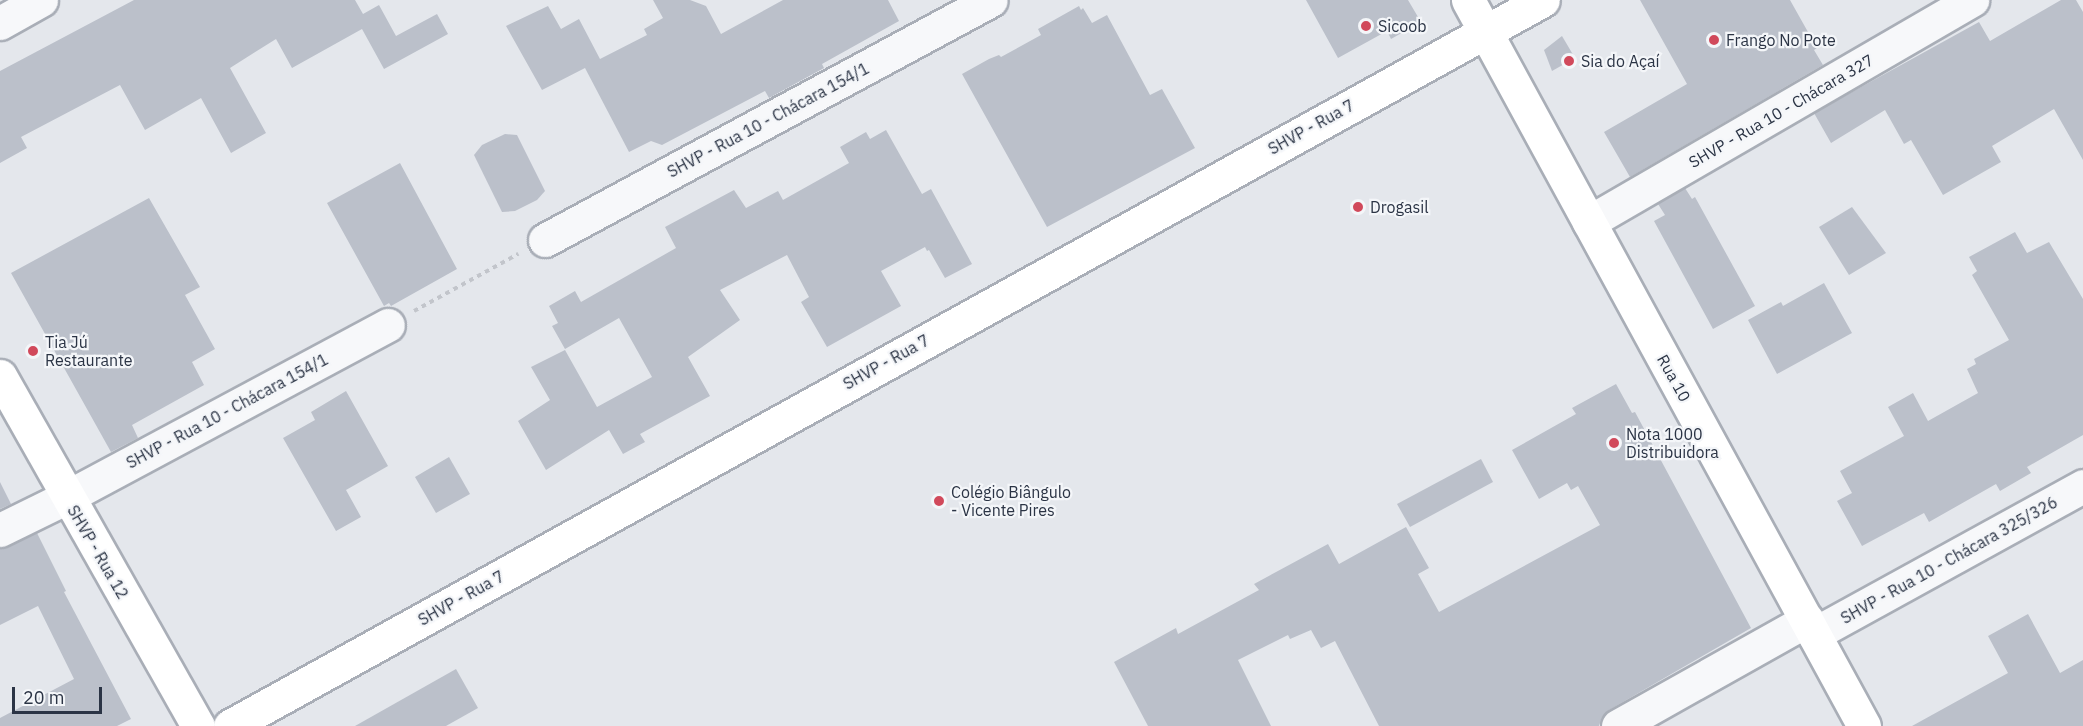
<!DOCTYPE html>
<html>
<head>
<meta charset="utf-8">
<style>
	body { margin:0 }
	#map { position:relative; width:2083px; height:726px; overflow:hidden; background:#e4e7ec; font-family:"IBM Plex Sans",sans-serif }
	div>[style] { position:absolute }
	.building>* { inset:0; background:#bbc0ca }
	.path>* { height:4px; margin-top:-2px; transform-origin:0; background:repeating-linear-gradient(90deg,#c2c5cb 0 4.5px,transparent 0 9px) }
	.roads { filter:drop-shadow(2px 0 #a9aeb7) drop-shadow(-2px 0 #a9aeb7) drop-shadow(0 2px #a9aeb7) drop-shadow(0 -2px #a9aeb7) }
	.street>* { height:33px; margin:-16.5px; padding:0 16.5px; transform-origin:16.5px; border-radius:16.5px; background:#f7f8fa }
	.secondary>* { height:33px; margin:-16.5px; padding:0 16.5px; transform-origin:16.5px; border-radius:16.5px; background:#fff }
	.dots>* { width:16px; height:16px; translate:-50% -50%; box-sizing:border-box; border:3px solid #f4f6f9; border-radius:50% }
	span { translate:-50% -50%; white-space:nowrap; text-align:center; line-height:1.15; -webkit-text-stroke:4.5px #f4f6f9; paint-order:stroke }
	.poi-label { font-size:16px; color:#2b3445 }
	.left { translate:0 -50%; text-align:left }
	.street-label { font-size:16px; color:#2b3445 }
	.scale { position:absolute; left:12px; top:687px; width:90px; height:27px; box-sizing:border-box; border:3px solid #2b3445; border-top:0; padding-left:8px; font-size:18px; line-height:21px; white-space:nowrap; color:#2b3445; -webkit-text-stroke:4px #f4f6f9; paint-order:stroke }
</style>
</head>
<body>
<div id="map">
	<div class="building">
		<div style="clip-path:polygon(134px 0,355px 0,363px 14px,379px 5px,396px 36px,437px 14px,448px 34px,384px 69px,362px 29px,292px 68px,276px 39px,230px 68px,266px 133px,231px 153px,201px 98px,145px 130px,120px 85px,21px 137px,27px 148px,0 163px,0 71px)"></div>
		<div style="clip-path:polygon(653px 0,690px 0,706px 6px,721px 34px,783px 0,888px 0,899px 21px,822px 64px,824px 68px,769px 98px,765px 91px,662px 145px,651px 141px,629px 152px,585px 68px,542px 90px,506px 26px,548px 6px,561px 29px,579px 19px,600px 59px,647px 35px,644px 29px,663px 18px)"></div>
		<div style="clip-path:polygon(1306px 0,1408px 0,1421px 22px,1391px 39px,1387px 31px,1338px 58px)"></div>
		<div style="clip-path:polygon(1640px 0,1790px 0,1817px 48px,1814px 50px,1823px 65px,1630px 177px,1604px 132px,1687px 84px)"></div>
		<div style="clip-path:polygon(2061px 0,2076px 0,2083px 12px,2083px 160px,2054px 109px,1992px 146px,2001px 162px,1943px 195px,1911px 140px,1904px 144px,1885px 110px,1831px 143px,1814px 113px,1979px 22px,1990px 41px)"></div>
		<div style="clip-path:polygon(1079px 6px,1081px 10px,1083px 8px,1092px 23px,1107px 15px,1150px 95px,1162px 89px,1195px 148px,1047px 227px,962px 74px,989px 59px,999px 55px,1001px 57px,1041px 35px,1038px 29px)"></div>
		<div style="clip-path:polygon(1562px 36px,1575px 58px,1552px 71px,1544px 50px)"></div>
		<div style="clip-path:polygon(886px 130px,922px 194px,931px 189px,972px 264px,945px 278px,929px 250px,927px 251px,925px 247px,881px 271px,901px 306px,827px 347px,801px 302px,809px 297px,787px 255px,720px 290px,740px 320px,688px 357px,710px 396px,640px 434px,645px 442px,623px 454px,609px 430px,546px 470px,518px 421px,550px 400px,531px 367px,565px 350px,597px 407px,652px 377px,619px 318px,565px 349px,552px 326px,558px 323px,549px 306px,575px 291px,581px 302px,676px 248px,665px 227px,734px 190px,746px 208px,778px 191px,783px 200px,849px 163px,840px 147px,866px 132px,870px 139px)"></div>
		<div style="clip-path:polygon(505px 134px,517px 135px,545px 191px,537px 200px,515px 211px,502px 212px,474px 155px,482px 145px)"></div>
		<div style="clip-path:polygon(400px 163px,457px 269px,391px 306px,389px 303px,384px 306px,327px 203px)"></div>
		<div style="clip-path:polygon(1685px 188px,1692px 199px,1695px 197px,1755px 306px,1713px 329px,1654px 221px,1665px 215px,1658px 204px)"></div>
		<div style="clip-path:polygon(149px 198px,200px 287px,185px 295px,215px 349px,192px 362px,204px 385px,132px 425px,138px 438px,111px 452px,11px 273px)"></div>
		<div style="clip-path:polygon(1852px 207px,1886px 253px,1849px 275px,1819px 227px)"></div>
		<div style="clip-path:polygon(2015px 232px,2027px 253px,2049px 242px,2083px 299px,2083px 435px,2027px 467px,2031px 473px,2000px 491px,1996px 484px,1929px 522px,1924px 513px,1862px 546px,1837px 501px,1852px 493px,1840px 471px,1904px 436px,1888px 407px,1913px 393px,1928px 421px,1978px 393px,1967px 369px,1976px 364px,1974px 359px,2009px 340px,1972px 275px,1977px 271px,1969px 257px)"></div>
		<div style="clip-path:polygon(1824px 283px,1852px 333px,1777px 374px,1748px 320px,1781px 302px,1783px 306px)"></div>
		<div style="clip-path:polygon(1616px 384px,1632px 413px,1635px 412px,1751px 628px,1609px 710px,1602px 717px,1599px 726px,1379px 726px,1335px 641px,1321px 648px,1311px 630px,1290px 639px,1288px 635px,1238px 660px,1271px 726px,1148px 726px,1114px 662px,1176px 628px,1178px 634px,1259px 590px,1254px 584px,1328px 544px,1339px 564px,1406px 527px,1429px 568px,1418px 574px,1439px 612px,1600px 525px,1578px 486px,1571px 490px,1567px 483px,1539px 499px,1512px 450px,1576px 414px,1572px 408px)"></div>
		<div style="clip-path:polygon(346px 391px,388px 466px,346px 490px,361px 517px,336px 531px,283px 438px,315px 420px,311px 412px)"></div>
		<div style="clip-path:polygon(449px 457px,470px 494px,436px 513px,415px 477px)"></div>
		<div style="clip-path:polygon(1481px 459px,1493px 482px,1410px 527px,1397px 504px)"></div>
		<div style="clip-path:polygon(0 482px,11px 504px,0 509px)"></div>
		<div style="clip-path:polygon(37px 533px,66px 591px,64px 592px,131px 719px,117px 726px,0 726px,0 718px,74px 679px,38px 606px,0 625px,0 549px)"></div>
		<div style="clip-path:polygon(2028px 614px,2060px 673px,2083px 660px,2083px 726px,1912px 726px,2008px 673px,1988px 636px)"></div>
		<div style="clip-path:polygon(456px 669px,478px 708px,446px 726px,355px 726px)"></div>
	</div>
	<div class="path">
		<div style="left:414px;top:311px;width:119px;rotate:-28.7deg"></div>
	</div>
	<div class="roads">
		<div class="street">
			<div style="left:0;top:23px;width:47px;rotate:-29.3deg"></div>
			<div style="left:1589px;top:222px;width:443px;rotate:-30.1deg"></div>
			<div style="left:545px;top:240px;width:506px;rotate:-28.29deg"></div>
			<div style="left:0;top:530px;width:75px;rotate:-26.2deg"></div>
			<div style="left:67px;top:497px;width:364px;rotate:-28.2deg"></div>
			<div style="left:1814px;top:634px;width:307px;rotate:-28.8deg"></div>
			<div style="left:1618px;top:726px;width:217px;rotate:-29.3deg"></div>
		</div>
		<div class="secondary">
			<div style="left:1468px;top:0;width:827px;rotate:61.39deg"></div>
			<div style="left:0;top:376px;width:402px;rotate:60.5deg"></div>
			<div style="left:230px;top:726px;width:1500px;rotate:-28.94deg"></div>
		</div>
	</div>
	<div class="dots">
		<div style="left:1366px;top:26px;background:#d1495b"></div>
		<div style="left:1714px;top:40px;background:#d1495b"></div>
		<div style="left:1569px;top:61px;background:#d1495b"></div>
		<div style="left:1358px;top:207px;background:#d1495b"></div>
		<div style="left:33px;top:351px;background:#d1495b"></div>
		<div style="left:1614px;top:443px;background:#d1495b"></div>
		<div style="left:939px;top:501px;background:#d1495b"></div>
	</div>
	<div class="poi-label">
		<span class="left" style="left:1378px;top:26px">Sicoob</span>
		<span class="left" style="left:1726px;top:40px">Frango No Pote</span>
		<span class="left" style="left:1581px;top:61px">Sia do Açaí</span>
		<span class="left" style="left:1370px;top:207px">Drogasil</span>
		<span class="left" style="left:45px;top:351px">Tia Jú<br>Restaurante</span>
		<span class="left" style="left:1626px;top:443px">Nota 1000<br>Distribuidora</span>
		<span class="left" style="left:951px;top:501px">Colégio Biângulo<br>- Vicente Pires</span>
	</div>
	<div class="street-label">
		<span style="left:1781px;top:111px;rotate:-30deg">SHVP - Rua 10 - Chácara 327</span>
		<span style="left:768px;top:120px;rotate:-28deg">SHVP - Rua 10 - Chácara 154/1</span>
		<span style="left:1311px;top:127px;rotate:-29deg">SHVP - Rua 7</span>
		<span style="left:886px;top:362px;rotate:-29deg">SHVP - Rua 7</span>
		<span style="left:1674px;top:378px;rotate:61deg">Rua 10</span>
		<span style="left:227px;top:411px;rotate:-28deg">SHVP - Rua 10 - Chácara 154/1</span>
		<span style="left:98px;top:552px;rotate:60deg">SHVP - Rua 12</span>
		<span style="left:1949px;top:560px;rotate:-29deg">SHVP - Rua 10 - Chácara 325/326</span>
		<span style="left:461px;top:598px;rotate:-29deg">SHVP - Rua 7</span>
	</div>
	<div class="scale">20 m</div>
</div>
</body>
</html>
